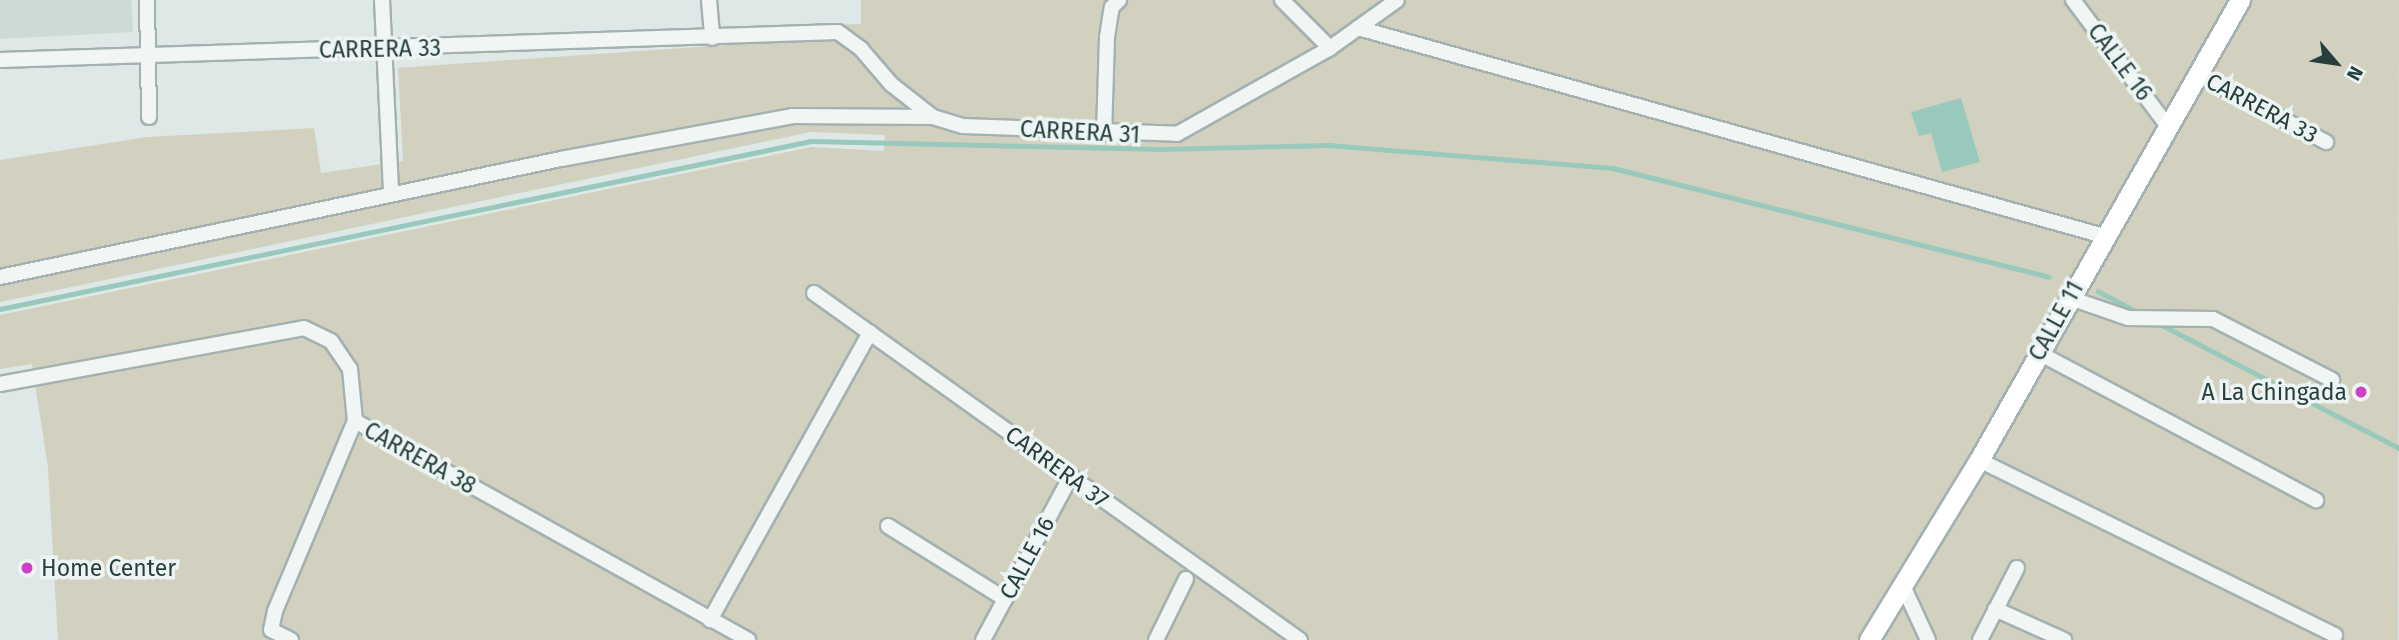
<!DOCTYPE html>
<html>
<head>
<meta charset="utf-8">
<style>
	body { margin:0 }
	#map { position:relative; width:2399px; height:640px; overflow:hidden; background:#dee8e6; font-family:"Fira Sans",sans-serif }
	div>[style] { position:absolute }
	.built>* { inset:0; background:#ccdad8 }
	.green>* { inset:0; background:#d2d1bf }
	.water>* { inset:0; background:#98c9bc }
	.stream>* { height:4.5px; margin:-2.25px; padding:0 2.25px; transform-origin:2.25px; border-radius:2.25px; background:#98c9bc }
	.roads { filter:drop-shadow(2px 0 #a3b2b0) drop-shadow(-2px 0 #a3b2b0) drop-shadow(0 2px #a3b2b0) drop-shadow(0 -2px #a3b2b0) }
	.minor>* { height:14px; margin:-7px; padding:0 7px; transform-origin:7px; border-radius:7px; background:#f1f6f5 }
	.secondary>* { height:19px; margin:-9.5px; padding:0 9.5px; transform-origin:9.5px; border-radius:9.5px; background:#fff }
	.dots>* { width:19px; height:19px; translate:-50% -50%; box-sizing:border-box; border:4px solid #edf5f4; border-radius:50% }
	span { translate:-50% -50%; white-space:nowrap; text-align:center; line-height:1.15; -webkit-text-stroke:7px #edf5f4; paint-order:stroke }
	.street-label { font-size:23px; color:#273f3c }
	.poi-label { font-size:23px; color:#273f3c }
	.right { translate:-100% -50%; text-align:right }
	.left { translate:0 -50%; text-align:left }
	.north { position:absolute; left:2301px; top:28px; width:70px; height:70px; -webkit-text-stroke:5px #edf5f4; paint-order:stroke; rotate:119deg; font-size:19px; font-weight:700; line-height:28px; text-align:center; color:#273f3c }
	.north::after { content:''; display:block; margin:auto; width:24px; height:32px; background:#273f3c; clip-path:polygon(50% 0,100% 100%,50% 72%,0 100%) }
</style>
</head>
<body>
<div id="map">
	<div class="built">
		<div style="clip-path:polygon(0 0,131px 0,133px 32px,0 39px)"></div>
	</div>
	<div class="green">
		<div style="clip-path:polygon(861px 0,2399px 0,2398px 640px,58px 640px,48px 468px,32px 364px,0 369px,0 315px,811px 147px,884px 151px,885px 135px,811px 132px,0 302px,0 160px,147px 137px,314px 128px,321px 173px,403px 161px,398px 68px,766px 42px,769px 27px,861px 24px)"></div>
	</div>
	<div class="water">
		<div style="clip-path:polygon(1961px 98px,1980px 162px,1942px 172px,1931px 133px,1919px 136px,1911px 112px)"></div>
	</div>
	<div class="stream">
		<div style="left:2098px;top:291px;width:49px;rotate:28.1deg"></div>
		<div style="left:0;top:309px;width:828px;rotate:-11.7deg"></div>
		<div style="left:811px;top:141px;width:352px;rotate:1.3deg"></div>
		<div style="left:1163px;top:149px;width:165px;rotate:-1.4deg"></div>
		<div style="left:1328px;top:145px;width:286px;rotate:4.6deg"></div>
		<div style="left:1613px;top:168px;width:449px;rotate:14deg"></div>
		<div style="left:2158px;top:323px;width:271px;rotate:27.4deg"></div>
	</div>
	<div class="roads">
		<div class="minor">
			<div style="left:147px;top:0;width:117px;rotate:89deg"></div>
			<div style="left:382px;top:0;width:194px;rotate:87.3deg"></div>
			<div style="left:709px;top:0;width:38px;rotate:85deg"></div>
			<div style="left:1282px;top:0;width:68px;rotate:45deg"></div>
			<div style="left:2073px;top:0;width:156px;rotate:53.1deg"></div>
			<div style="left:1358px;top:28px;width:774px;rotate:15.58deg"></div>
			<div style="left:0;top:60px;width:838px;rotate:-1.91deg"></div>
			<div style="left:838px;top:32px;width:29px;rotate:36deg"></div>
			<div style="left:861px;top:49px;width:46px;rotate:49.4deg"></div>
			<div style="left:891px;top:84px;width:53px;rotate:38.2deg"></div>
			<div style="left:933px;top:117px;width:31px;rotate:17deg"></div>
			<div style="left:963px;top:126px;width:214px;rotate:2.1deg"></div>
			<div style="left:1177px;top:134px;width:176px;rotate:-29.3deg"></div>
			<div style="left:1330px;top:48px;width:82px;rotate:-35.6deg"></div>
			<div style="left:2197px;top:74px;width:146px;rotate:27.8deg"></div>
			<div style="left:1104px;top:133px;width:96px;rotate:-88.2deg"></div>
			<div style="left:1107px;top:37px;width:30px;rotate:-81deg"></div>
			<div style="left:1112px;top:7px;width:10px;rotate:-45deg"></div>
			<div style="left:0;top:277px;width:573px;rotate:-11.88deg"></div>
			<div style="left:561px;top:159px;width:236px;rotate:-10.5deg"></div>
			<div style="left:793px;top:116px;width:140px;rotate:0.4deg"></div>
			<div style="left:814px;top:293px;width:597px;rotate:35.53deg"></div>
			<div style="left:2070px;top:298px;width:61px;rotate:19deg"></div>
			<div style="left:2128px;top:318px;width:85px;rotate:0.7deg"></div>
			<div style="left:2213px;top:319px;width:134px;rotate:27.1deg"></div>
			<div style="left:2039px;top:353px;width:314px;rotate:28deg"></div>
			<div style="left:0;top:384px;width:309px;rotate:-10.4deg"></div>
			<div style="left:304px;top:328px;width:30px;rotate:26deg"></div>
			<div style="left:331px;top:341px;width:34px;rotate:56deg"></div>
			<div style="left:350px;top:369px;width:52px;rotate:84.5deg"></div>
			<div style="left:355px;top:421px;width:450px;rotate:29.1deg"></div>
			<div style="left:1979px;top:460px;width:397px;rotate:26.2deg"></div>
			<div style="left:888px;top:526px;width:138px;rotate:32deg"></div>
			<div style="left:1904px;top:588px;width:57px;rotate:65.2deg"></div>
			<div style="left:1995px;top:609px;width:76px;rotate:24.2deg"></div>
			<div style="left:710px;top:620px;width:329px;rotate:-60.9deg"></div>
			<div style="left:291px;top:640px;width:22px;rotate:-153deg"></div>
			<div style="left:271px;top:630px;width:19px;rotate:-78deg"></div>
			<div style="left:275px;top:611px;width:206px;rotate:-67.2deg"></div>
			<div style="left:983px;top:640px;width:186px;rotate:-61.8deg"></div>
			<div style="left:1156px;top:640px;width:68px;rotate:-63.8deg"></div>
			<div style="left:1980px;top:640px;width:81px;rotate:-62.8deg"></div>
		</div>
		<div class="secondary">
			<div style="left:1869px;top:640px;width:211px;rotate:-58.6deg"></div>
			<div style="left:1979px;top:460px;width:529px;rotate:-60.43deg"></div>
		</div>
	</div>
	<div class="dots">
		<div style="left:2361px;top:392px;background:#d040c5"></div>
		<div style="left:27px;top:568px;background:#d040c5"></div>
	</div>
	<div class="street-label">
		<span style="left:380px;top:49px;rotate:-1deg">CARRERA 33</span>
		<span style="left:2120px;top:62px;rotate:53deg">CALLE 16</span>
		<span style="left:2262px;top:108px;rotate:28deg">CARRERA 33</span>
		<span style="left:1080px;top:132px;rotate:3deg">CARRERA 31</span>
		<span style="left:2056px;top:321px;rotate:-61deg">CALLE 11</span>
		<span style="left:420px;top:458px;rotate:29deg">CARRERA 38</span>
		<span style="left:1057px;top:467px;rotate:36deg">CARRERA 37</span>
		<span style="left:1027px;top:558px;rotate:-62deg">CALLE 16</span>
	</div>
	<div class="poi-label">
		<span class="right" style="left:2347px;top:392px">A La Chingada</span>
		<span class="left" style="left:41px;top:568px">Home Center</span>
	</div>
	<div class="north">N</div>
</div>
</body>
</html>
